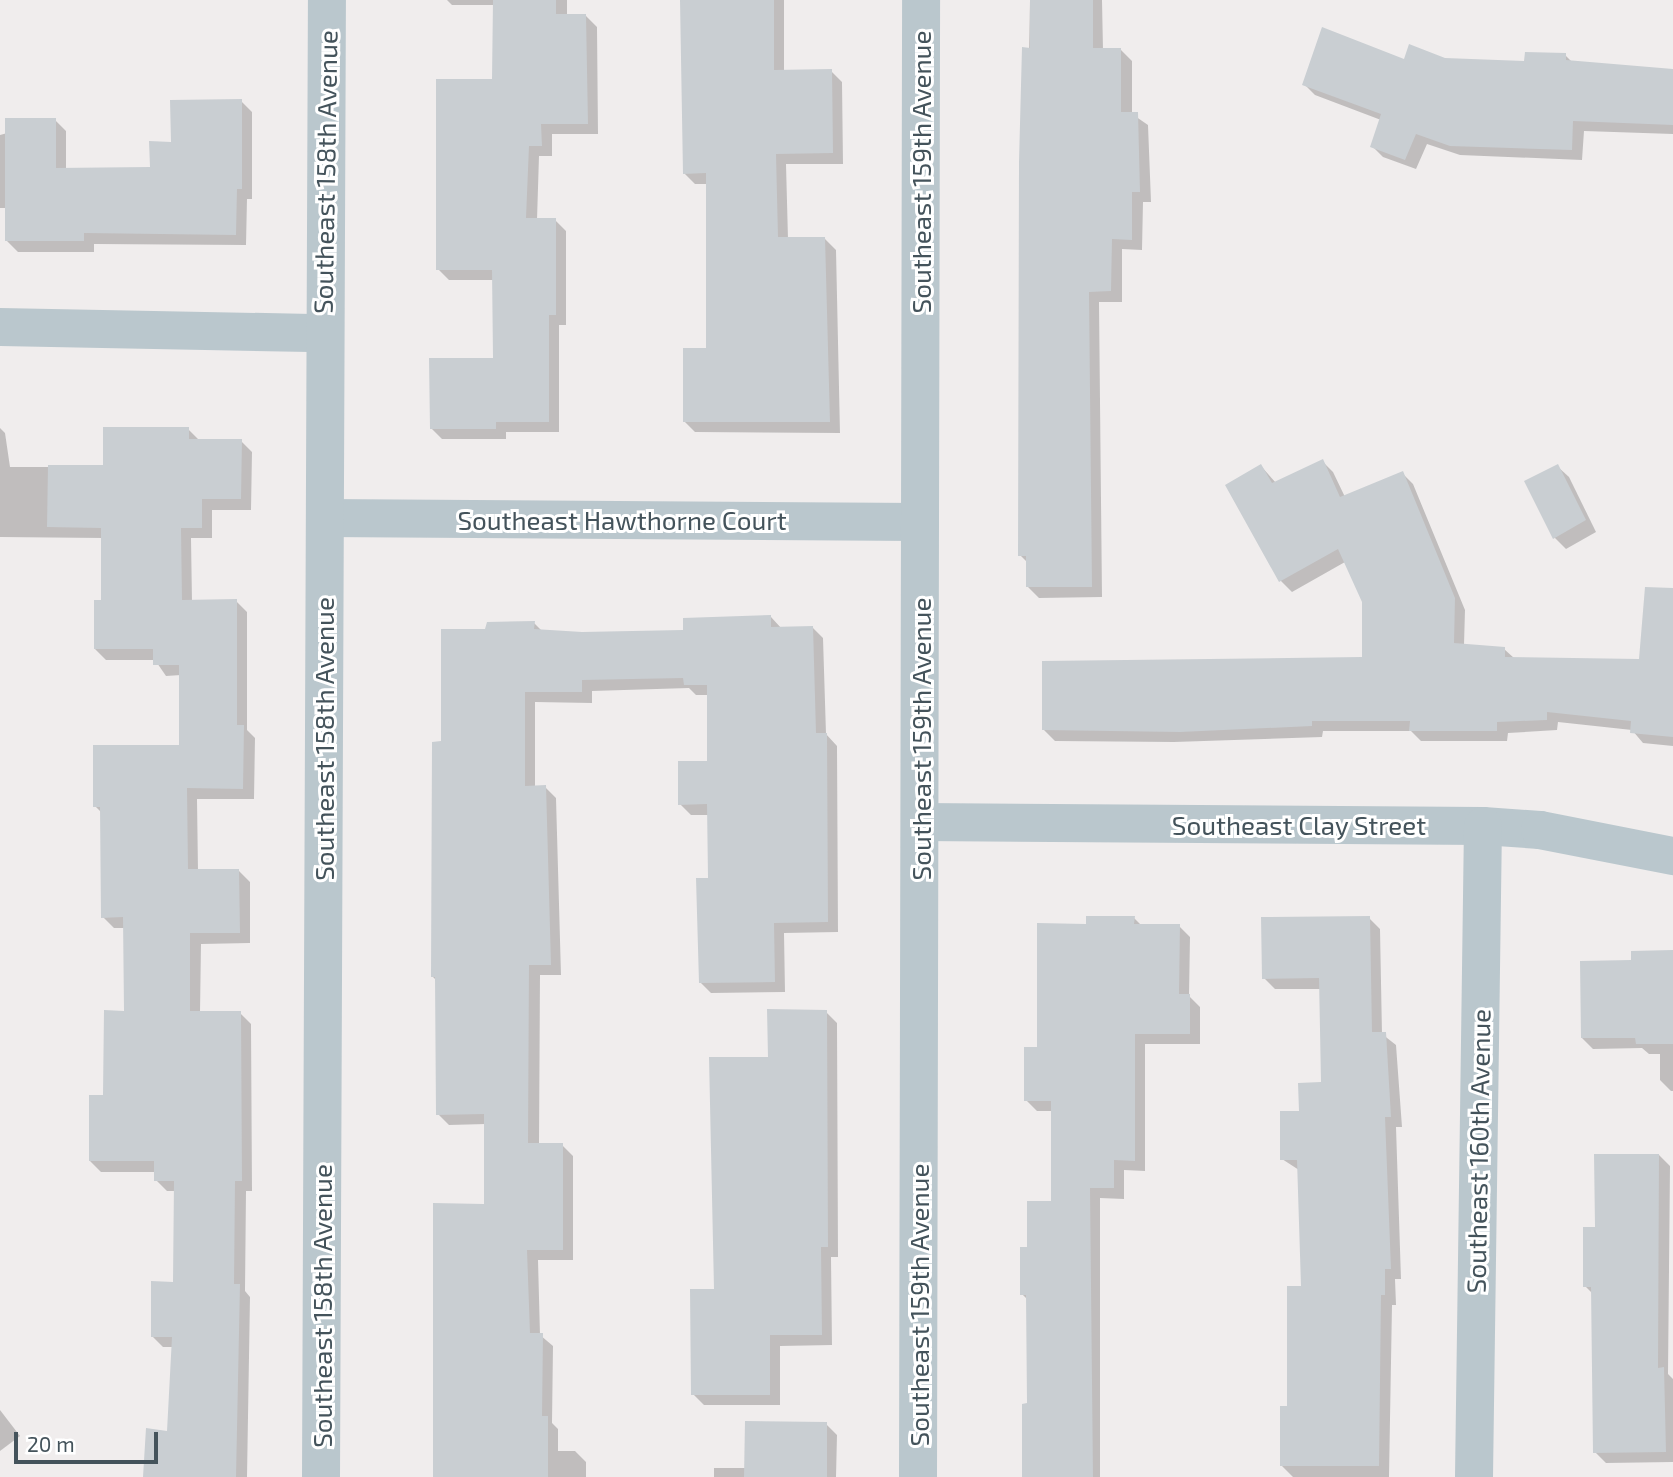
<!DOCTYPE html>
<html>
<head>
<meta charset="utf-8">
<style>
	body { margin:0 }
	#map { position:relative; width:1673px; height:1477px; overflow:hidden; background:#f0eded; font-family:"Exo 2",sans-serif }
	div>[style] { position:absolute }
	.shadow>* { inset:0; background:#0003 }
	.building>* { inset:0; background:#c9ced2 }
	.minor>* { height:38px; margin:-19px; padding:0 19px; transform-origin:19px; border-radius:19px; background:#bac7cd }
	span { translate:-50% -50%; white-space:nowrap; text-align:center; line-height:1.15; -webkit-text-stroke:6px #fff; paint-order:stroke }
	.street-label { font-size:26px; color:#44535b }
	.scale { position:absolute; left:14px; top:1432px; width:144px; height:32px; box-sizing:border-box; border:4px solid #44535b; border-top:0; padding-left:9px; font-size:21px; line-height:24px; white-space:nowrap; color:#44535b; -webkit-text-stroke:5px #fff; paint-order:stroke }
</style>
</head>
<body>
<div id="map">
	<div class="shadow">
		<div style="clip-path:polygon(447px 0,567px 0,567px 16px,586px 16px,597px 27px,598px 134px,552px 134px,552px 156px,539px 156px,537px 220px,555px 220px,566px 231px,566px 325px,559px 325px,559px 432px,506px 432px,506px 439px,442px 439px,431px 428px,494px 360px,494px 280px,449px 280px,438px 269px,494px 80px,495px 5px,452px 5px)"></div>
		<div style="clip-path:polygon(682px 0,784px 0,784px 72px,831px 71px,842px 82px,843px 164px,786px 164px,788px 239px,825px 239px,836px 250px,840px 433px,695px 432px,684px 421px,708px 350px,708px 184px,695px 184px,684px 173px)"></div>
		<div style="clip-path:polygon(1030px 0,1102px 0,1103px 50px,1121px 50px,1132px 61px,1132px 114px,1148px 125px,1151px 202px,1143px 202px,1142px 250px,1122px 249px,1122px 302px,1099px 302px,1102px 597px,1039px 598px,1028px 587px,1028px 563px,1020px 555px)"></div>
		<div style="clip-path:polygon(1565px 55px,1573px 63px,1673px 70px,1673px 134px,1584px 131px,1582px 160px,1460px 155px,1427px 144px,1416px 169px,1383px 157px,1372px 146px,1381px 120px,1315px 95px,1304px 84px,1405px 61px,1526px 63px)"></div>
		<div style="clip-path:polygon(241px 101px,252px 112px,252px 199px,247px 199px,246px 245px,94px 244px,94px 252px,18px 252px,7px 241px,7px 208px,0 208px,0 135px,55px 120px,66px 131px,66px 170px,152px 169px,172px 144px)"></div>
		<div style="clip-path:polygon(0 428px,5px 433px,10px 467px,104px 467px,188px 429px,200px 441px,241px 441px,252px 452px,251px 510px,212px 510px,212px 538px,191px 538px,192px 602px,236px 601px,247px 612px,247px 730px,255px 738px,254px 799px,197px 799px,198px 871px,239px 871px,250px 882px,250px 943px,201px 944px,200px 1013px,240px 1013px,251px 1024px,252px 1191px,246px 1191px,245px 1291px,250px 1297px,247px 1477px,145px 1477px,168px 1433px,173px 1347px,163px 1347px,152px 1336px,175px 1284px,176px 1191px,167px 1191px,156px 1180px,156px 1172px,101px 1172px,90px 1161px,126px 1012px,125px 928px,114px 928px,103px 917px,102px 813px,95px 806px,181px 746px,181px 675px,166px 676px,155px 660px,106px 660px,95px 649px,103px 602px,103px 538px,0 537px)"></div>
		<div style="clip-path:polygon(1322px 461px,1333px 472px,1345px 497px,1402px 473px,1413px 484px,1465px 610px,1464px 645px,1504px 649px,1514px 658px,1640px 661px,1673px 650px,1673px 746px,1643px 743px,1632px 730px,1558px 722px,1557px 730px,1508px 733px,1507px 741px,1421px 741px,1411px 731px,1323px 731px,1322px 737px,1174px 742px,1055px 741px,1044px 730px,1364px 659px,1364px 602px,1345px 562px,1292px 592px,1281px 581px,1261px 466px,1276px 483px)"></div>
		<div style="clip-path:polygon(1558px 467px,1569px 477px,1596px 532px,1566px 549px,1555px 538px,1527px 482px)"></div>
		<div style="clip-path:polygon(771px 617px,782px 629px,812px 627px,823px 638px,826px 734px,837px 746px,838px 932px,784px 933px,785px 992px,711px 993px,700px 982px,710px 880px,709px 815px,691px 815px,680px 804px,708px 762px,708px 695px,696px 695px,689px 688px,592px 691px,592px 703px,535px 702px,535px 787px,545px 787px,556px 798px,561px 975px,540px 975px,539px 1145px,562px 1145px,573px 1156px,573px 1260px,538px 1260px,540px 1335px,553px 1346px,552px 1423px,558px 1429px,558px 1451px,575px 1451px,586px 1462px,586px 1477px,435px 1477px,486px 1205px,486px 1124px,449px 1125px,438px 1114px,437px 981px,433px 977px,443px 743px,487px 631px,534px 623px,542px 631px,582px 633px,685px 631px)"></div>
		<div style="clip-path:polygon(1134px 918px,1142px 926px,1179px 926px,1190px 937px,1189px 996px,1200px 1007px,1200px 1044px,1145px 1044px,1145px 1171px,1124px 1170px,1124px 1199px,1100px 1198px,1100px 1477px,1023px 1477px,1029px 1404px,1028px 1300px,1022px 1294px,1029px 1249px,1053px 1203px,1053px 1111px,1037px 1111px,1026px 1100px,1039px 1049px,1087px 926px)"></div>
		<div style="clip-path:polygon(1369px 918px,1380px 929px,1382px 1034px,1396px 1045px,1402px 1127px,1396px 1127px,1401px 1279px,1395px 1279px,1396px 1305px,1392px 1305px,1389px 1477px,1293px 1477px,1282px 1466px,1302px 1288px,1299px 1170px,1282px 1159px,1301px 1113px,1322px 1084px,1321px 989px,1275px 989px,1264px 978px)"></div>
		<div style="clip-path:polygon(1673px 952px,1673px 1091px,1671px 1091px,1660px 1080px,1660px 1054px,1649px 1054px,1642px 1048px,1593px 1049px,1582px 1038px,1633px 962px)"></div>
		<div style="clip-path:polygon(826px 1012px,837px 1023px,838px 1257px,831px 1257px,832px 1345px,780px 1346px,780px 1405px,704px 1405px,693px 1394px,770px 1058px)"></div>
		<div style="clip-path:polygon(1659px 1155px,1670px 1166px,1668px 1374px,1673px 1379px,1673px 1462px,1606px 1463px,1595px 1452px,1593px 1294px,1585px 1286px,1597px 1228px)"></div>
		<div style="clip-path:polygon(0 1410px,20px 1436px,0 1451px)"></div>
		<div style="clip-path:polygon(826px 1424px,837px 1435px,836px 1477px,714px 1477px,714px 1468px,746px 1468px)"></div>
	</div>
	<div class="building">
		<div style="clip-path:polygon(493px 0,556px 0,556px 14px,586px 14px,588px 124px,541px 124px,542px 146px,529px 146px,526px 218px,556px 218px,556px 315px,549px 315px,549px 422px,496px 422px,496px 429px,430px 429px,429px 358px,493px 358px,492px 270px,436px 270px,436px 79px,492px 79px)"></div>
		<div style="clip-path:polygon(680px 0,774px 0,774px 70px,832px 69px,833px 153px,776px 154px,778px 237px,825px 237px,830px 422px,683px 422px,683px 348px,706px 348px,706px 173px,683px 174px)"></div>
		<div style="clip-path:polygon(1030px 0,1093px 0,1093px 48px,1121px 48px,1121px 112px,1138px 112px,1140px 192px,1132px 192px,1132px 240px,1112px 239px,1111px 291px,1089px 292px,1092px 587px,1026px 587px,1026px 556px,1018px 556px,1019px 162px,1022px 47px,1030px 48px)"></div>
		<div style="clip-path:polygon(1322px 27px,1404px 59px,1409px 44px,1445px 58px,1524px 61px,1525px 52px,1566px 53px,1566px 60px,1673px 69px,1673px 125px,1573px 121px,1572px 150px,1450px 146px,1416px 134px,1405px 160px,1370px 147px,1381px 114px,1302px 85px)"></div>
		<div style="clip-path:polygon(242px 99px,242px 189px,237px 189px,236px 235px,84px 233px,84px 241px,5px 241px,5px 118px,56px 118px,56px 168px,150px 167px,149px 141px,171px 142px,170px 100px)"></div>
		<div style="clip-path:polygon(103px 427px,189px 427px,189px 439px,242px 439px,241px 499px,202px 499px,202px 528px,181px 528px,182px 600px,237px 599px,237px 725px,244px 725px,243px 789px,187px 788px,188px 869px,239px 869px,240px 933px,190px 933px,190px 1011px,241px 1011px,242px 1181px,235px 1181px,234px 1284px,240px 1284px,236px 1477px,143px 1477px,146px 1428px,167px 1431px,172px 1337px,151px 1337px,151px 1281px,173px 1282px,174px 1181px,154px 1181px,154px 1161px,89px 1161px,89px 1095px,103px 1095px,104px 1010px,124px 1011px,123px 917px,101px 918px,100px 807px,93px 807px,93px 745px,179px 745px,179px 665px,153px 665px,153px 649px,94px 649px,94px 600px,101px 600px,101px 528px,47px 527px,48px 465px,103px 465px)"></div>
		<div style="clip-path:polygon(1323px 459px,1340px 497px,1403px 471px,1455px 598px,1454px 643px,1505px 647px,1505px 657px,1639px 659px,1645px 587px,1673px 588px,1673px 737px,1630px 733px,1631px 721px,1547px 712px,1547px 720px,1497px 722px,1497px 731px,1409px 731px,1410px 721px,1312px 721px,1312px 726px,1180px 732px,1042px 730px,1042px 661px,1362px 657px,1362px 602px,1338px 549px,1279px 582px,1225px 485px,1261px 464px,1272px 483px)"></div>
		<div style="clip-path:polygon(1558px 464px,1586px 520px,1553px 539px,1524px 481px)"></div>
		<div style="clip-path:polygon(771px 615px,771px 627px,813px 626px,816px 733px,827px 733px,828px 922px,774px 923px,775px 982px,699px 983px,696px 878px,708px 878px,707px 804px,678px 805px,678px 761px,707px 761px,707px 685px,684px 685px,683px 678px,582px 680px,582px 692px,525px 692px,525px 786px,546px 785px,551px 965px,529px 965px,528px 1143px,563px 1143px,563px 1250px,527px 1250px,530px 1333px,543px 1333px,542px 1416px,548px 1416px,548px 1477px,433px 1477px,433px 1203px,484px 1204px,484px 1114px,436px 1115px,435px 977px,431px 977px,432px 742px,441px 741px,441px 629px,485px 629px,487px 622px,535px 621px,534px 629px,582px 632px,683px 630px,683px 618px)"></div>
		<div style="clip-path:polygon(1086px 916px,1135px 916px,1134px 924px,1180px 924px,1179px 994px,1190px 994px,1190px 1034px,1135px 1034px,1135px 1161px,1114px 1160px,1114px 1188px,1090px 1188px,1093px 1477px,1022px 1477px,1022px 1404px,1027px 1403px,1026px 1295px,1020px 1295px,1020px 1247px,1027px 1247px,1027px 1201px,1051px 1201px,1051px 1101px,1024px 1101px,1024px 1047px,1037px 1047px,1037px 923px,1086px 924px)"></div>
		<div style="clip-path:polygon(1370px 916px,1372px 1032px,1386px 1032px,1391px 1117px,1385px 1117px,1391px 1269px,1385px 1269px,1385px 1295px,1381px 1295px,1379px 1466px,1280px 1466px,1280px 1406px,1287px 1406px,1287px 1286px,1301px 1286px,1297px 1160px,1280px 1160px,1280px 1111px,1299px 1111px,1298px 1083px,1321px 1082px,1319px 978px,1262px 979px,1261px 917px)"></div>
		<div style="clip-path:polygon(1673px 950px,1673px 1044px,1636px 1044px,1635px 1038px,1581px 1038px,1580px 961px,1631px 960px,1631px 951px)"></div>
		<div style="clip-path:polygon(767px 1009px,827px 1010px,828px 1247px,821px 1247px,822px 1335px,770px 1335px,770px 1395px,691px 1395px,690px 1289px,714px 1289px,709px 1057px,768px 1057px)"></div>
		<div style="clip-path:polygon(1594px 1154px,1659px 1154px,1658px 1368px,1664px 1367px,1666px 1452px,1593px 1453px,1591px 1287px,1583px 1287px,1583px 1227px,1595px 1227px)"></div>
		<div style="clip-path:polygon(745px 1421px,827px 1422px,827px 1477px,744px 1477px)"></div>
	</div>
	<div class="minor">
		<div style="left:0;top:327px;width:324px;rotate:1.1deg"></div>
		<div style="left:325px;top:518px;width:595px;rotate:0.39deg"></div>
		<div style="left:921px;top:822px;width:562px;rotate:0.41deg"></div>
		<div style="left:1483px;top:826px;width:57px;rotate:4deg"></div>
		<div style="left:1540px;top:830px;width:136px;rotate:11.1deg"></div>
		<div style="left:321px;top:1477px;width:1477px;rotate:-89.77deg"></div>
		<div style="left:918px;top:1477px;width:1477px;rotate:-89.88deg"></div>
		<div style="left:1474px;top:1477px;width:651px;rotate:-89.21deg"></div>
	</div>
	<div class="street-label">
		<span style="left:325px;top:172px;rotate:-89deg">Southeast 158th Avenue</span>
		<span style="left:921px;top:172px;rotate:-90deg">Southeast 159th Avenue</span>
		<span style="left:622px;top:520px">Southeast Hawthorne Court</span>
		<span style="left:324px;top:739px;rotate:-90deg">Southeast 158th Avenue</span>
		<span style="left:921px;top:739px;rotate:-90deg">Southeast 159th Avenue</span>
		<span style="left:1299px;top:825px">Southeast Clay Street</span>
		<span style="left:1478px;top:1151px;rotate:-89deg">Southeast 160th Avenue</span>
		<span style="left:919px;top:1305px;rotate:-90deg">Southeast 159th Avenue</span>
		<span style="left:322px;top:1306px;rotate:-90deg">Southeast 158th Avenue</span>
	</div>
	<div class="scale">20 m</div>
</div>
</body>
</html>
